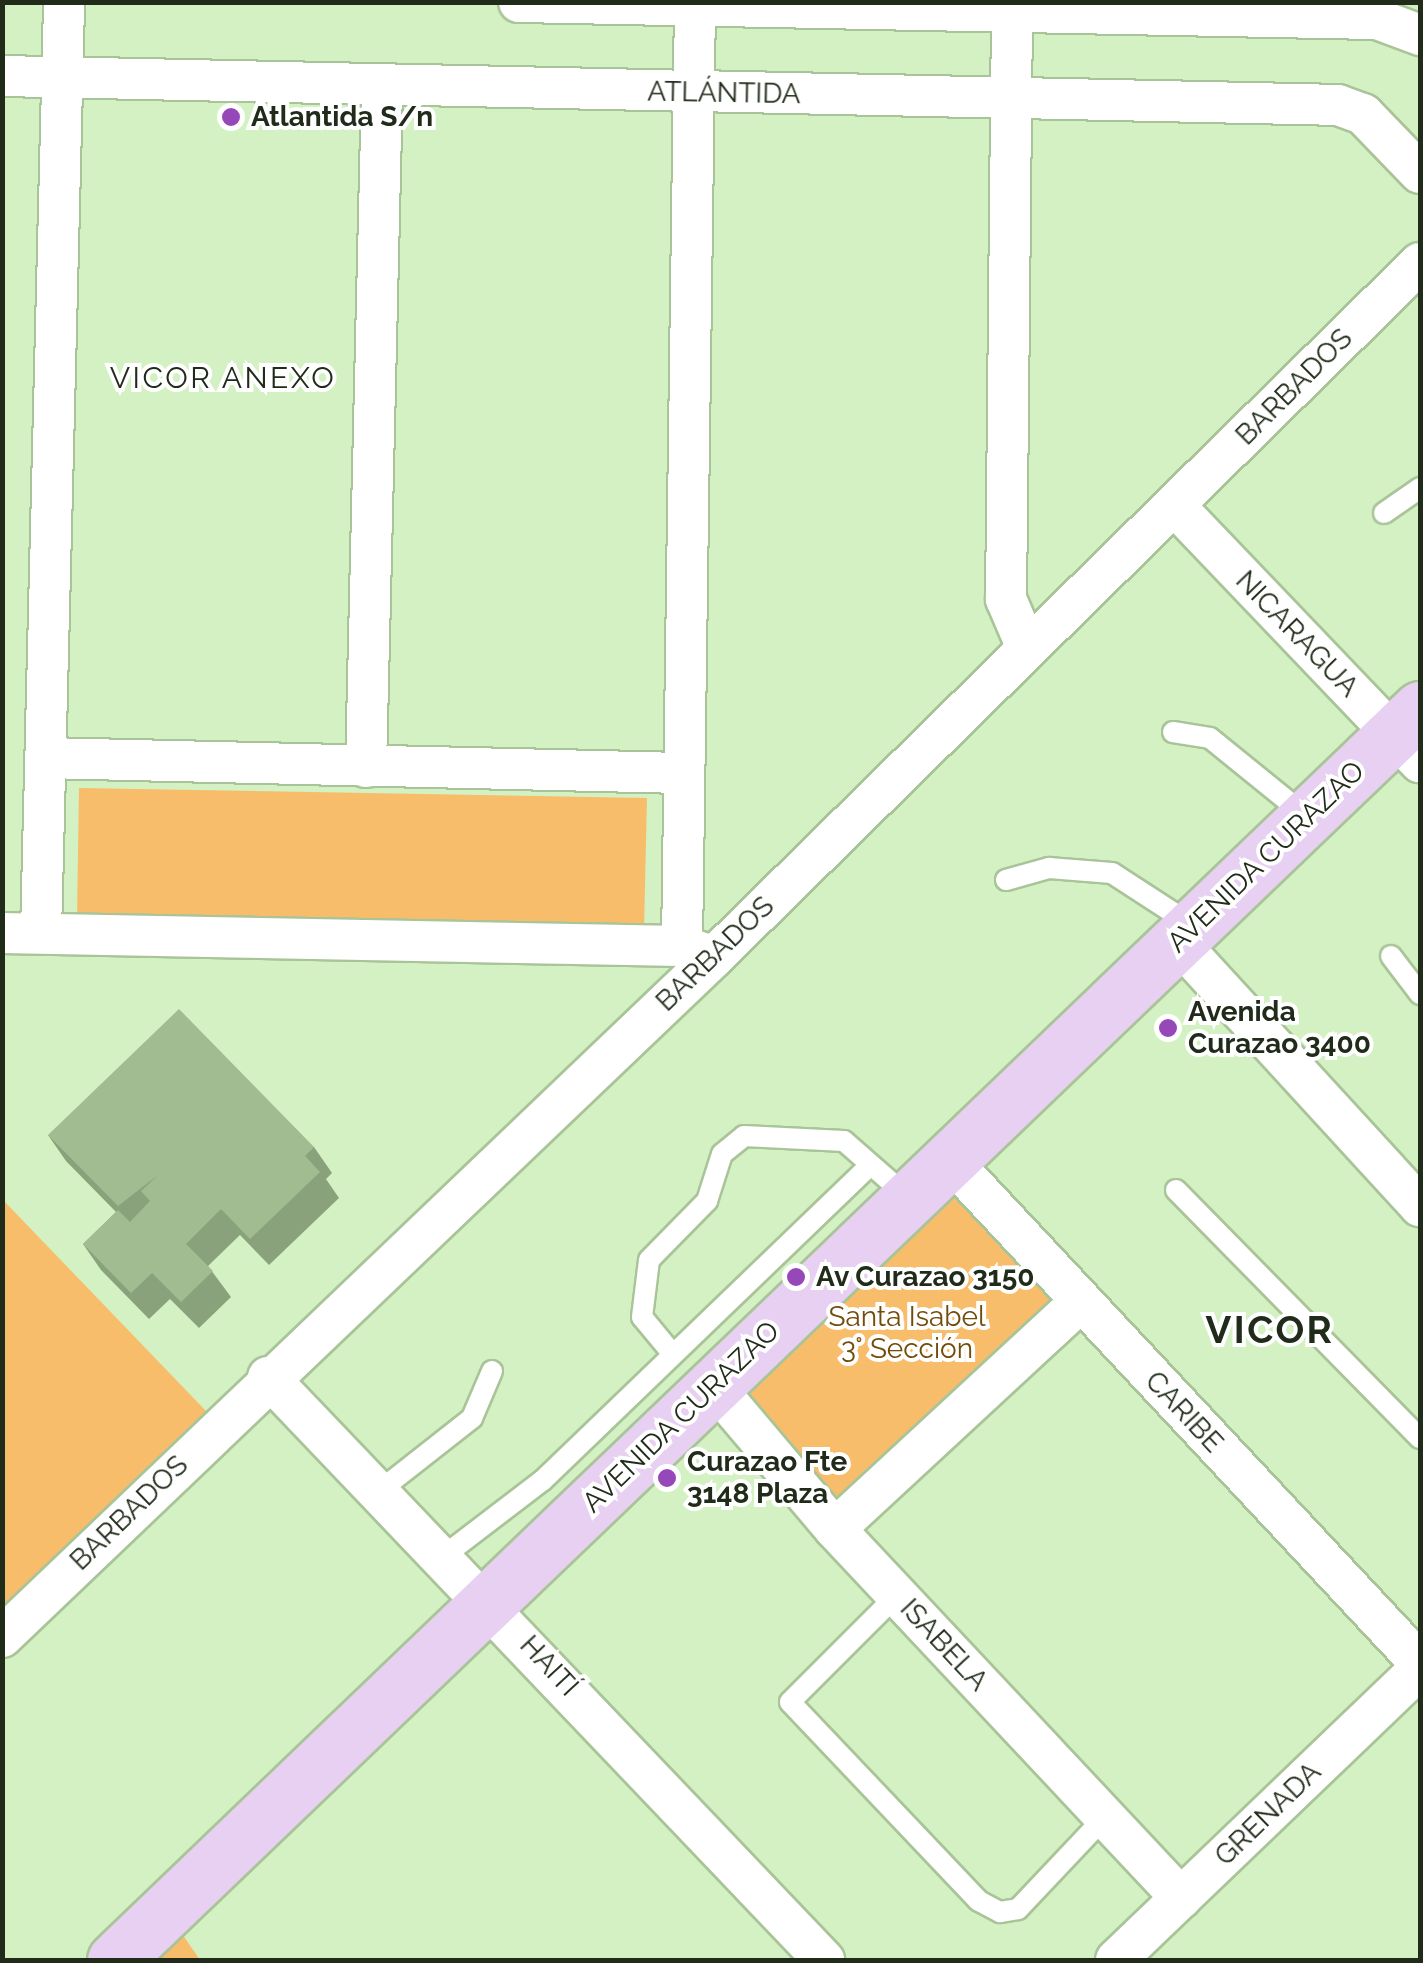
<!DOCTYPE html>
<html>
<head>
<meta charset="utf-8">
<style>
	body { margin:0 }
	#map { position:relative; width:1423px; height:1963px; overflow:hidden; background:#d4f1c3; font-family:Raleway,sans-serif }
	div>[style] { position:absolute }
	.green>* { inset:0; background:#f8bd6a }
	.roads { filter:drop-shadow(2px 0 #a9c498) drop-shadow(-2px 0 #a9c498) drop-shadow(0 2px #a9c498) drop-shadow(0 -2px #a9c498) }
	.lane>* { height:20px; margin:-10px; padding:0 10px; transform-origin:10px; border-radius:10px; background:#fff }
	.street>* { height:40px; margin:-20px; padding:0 20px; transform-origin:20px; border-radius:20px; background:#fff }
	.secondary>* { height:55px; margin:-27.5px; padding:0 27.5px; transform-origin:27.5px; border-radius:27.5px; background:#e7d0f1 }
	.wall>* { inset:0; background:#8aa27c }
	.building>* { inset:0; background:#a1bc90 }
	.dots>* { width:28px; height:28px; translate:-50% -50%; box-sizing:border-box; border:5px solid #fff; border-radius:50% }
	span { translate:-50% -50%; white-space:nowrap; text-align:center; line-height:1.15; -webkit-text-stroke:8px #fff; paint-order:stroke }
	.street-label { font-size:28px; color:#202b1a }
	.poi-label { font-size:28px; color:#202b1a; font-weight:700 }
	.left { translate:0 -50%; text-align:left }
	.park-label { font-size:28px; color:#724c09 }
	.neighbourhood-label { font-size:30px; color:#202b1a; letter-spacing:2.5px }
	.district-label { font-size:38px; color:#202b1a; font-weight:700; letter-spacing:2.5px }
	.frame { position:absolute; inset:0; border:5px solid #202b1a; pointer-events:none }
</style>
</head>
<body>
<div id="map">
	<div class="green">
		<div style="clip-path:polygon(79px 788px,647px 798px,644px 929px,77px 919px)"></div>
		<div style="clip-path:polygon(952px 1173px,1070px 1297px,837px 1514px,722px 1391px)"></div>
		<div style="clip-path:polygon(3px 1200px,206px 1411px,3px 1606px)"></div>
		<div style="clip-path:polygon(176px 1925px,200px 1960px,140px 1960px)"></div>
	</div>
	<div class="roads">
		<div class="lane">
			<div style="left:1384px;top:513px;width:44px;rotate:-34.8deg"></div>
			<div style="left:1173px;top:732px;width:37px;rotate:9deg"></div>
			<div style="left:1210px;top:738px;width:121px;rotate:39deg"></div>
			<div style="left:1006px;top:880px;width:45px;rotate:-15.6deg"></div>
			<div style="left:1049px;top:868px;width:63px;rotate:4.5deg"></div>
			<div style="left:1112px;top:873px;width:95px;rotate:33deg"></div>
			<div style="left:1391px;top:956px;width:48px;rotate:52.7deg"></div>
			<div style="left:1176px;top:1190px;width:348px;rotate:45.5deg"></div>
			<div style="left:671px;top:1352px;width:45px;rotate:-129.6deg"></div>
			<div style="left:642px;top:1317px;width:57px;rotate:-83deg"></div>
			<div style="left:649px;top:1260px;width:83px;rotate:-45.5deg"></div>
			<div style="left:707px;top:1201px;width:49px;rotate:-72.3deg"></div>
			<div style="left:722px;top:1154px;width:28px;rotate:-39deg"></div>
			<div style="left:744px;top:1136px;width:100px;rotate:2.9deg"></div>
			<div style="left:844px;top:1141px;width:85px;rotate:41.2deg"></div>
			<div style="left:378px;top:1492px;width:120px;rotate:-38.2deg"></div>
			<div style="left:472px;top:1418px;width:51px;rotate:-66.9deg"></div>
			<div style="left:441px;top:1558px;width:128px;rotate:-37.4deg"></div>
			<div style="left:543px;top:1480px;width:451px;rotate:-43.9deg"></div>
			<div style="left:897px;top:1595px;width:151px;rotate:135deg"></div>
			<div style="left:790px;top:1702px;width:274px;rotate:46.5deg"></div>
			<div style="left:979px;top:1901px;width:24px;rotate:28deg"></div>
			<div style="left:1000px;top:1912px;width:18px;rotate:-9deg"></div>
			<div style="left:1018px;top:1909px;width:127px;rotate:-46.6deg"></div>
		</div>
		<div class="street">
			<div style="left:519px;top:2px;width:858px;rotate:1.14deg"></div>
			<div style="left:1377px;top:19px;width:46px;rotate:20.4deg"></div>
			<div style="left:1012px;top:11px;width:588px;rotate:90.58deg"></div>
			<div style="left:1006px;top:599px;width:53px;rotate:66.8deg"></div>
			<div style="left:2px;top:76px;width:1336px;rotate:1.24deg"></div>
			<div style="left:1338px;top:105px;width:27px;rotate:20deg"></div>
			<div style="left:1363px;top:114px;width:82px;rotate:46deg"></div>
			<div style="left:1174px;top:505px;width:356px;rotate:46.3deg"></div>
			<div style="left:45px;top:758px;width:636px;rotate:1.35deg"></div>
			<div style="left:366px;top:767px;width:681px;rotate:-88.65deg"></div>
			<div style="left:2px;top:933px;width:680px;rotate:1.1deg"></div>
			<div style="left:682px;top:946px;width:25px;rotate:18deg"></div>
			<div style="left:41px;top:933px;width:931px;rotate:-88.58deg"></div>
			<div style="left:1177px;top:941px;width:360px;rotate:47.5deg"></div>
			<div style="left:682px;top:946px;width:944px;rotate:-89.21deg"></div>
			<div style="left:949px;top:1159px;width:690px;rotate:46.94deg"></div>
			<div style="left:268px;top:1377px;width:806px;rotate:46.36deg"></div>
			<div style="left:714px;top:1386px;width:187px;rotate:49.8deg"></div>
			<div style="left:835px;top:1529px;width:506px;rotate:46.84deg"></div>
			<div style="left:835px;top:1529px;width:334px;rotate:-42.8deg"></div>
			<div style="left:2px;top:1637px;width:985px;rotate:-43.68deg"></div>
			<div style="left:714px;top:957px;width:990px;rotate:-44.51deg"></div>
			<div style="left:1116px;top:1960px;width:422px;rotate:-43.8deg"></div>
		</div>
		<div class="secondary">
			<div style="left:115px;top:1960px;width:1808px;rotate:-43.79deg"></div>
		</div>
	</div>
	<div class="wall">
		<div style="clip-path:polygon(48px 1135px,314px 1147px,332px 1173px,326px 1179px,339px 1198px,269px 1265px,240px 1235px,208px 1266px,231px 1297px,199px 1328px,170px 1299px,149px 1319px,101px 1270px,83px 1244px,116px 1212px,66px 1161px)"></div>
	</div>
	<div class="building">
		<div style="clip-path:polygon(179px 1009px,314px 1147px,305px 1156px,320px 1172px,250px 1239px,221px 1209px,186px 1244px,213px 1271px,181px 1302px,152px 1273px,131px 1293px,83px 1244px,118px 1210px,130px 1222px,150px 1201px,141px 1191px,158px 1175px,118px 1206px,48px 1135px)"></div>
	</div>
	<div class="dots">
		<div style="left:231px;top:117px;background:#9648b9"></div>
		<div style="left:1168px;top:1028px;background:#9648b9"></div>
		<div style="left:796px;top:1277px;background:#9648b9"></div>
		<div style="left:667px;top:1478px;background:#9648b9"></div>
	</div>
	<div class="street-label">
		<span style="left:724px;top:93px;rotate:1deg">ATLÁNTIDA</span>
		<span style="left:1294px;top:387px;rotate:-45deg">BARBADOS</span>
		<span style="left:1297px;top:634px;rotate:46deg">NICARAGUA</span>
		<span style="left:1266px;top:857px;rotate:-44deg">AVENIDA CURAZAO</span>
		<span style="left:715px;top:954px;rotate:-44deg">BARBADOS</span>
		<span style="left:1184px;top:1412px;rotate:47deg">CARIBE</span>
		<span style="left:681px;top:1417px;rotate:-44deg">AVENIDA CURAZAO</span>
		<span style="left:129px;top:1513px;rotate:-44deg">BARBADOS</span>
		<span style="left:944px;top:1645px;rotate:47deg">ISABELA</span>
		<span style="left:549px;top:1666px;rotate:47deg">HAITÍ</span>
		<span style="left:1268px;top:1814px;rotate:-44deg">GRENADA</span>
	</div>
	<div class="poi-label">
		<span class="left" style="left:251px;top:117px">Atlantida S/n</span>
		<span class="left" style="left:1188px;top:1028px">Avenida<br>Curazao 3400</span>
		<span class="left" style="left:816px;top:1277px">Av Curazao 3150</span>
		<span class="left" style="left:687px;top:1478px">Curazao Fte<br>3148 Plaza</span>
	</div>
	<div class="park-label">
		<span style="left:907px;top:1333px">Santa Isabel<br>3° Sección</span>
	</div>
	<div class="neighbourhood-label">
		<span style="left:223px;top:378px">VICOR ANEXO</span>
	</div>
	<div class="district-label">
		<span style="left:1270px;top:1330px">VICOR</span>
	</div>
	<div class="frame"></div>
</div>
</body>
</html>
